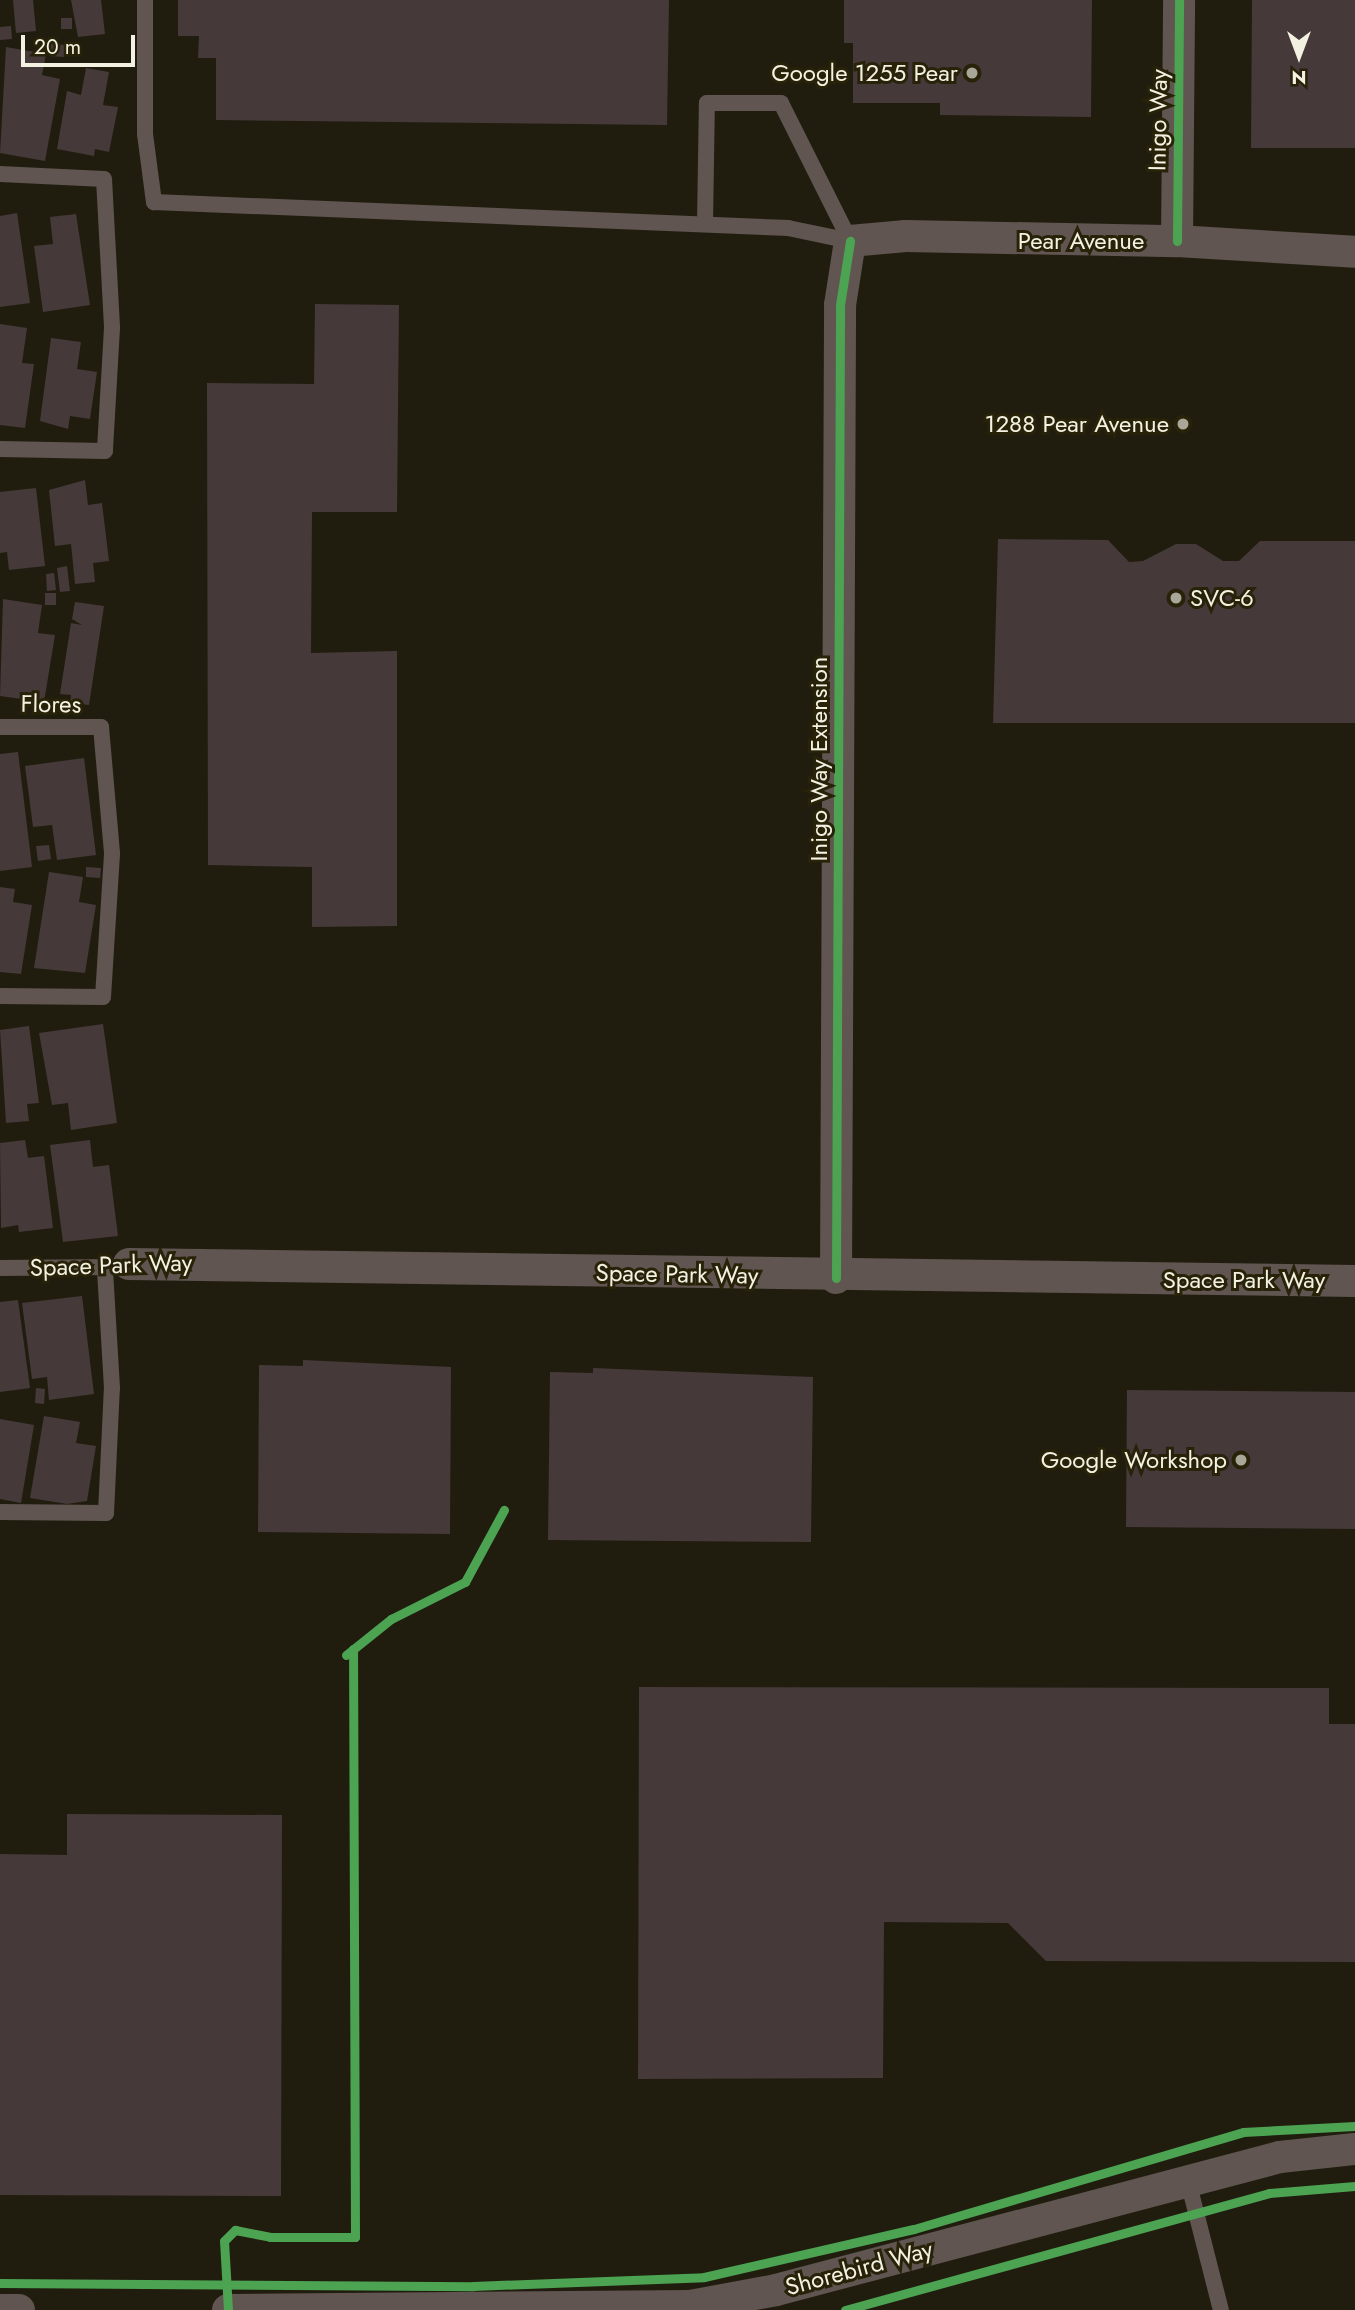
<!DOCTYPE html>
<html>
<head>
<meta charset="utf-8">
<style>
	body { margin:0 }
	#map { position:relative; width:1355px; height:2310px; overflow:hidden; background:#201d0f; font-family:Jost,sans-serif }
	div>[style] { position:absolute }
	.building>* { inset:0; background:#463939 }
	.service>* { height:16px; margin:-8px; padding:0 8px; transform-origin:8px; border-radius:8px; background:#605550 }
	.minor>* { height:32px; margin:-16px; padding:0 16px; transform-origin:16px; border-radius:16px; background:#605550 }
	.cycleway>* { height:9px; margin:-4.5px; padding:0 4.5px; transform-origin:4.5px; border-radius:4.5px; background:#4ca352 }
	.dots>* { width:19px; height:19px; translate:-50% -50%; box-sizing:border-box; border:4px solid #272208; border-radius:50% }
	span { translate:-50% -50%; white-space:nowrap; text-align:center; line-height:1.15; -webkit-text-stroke:6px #272208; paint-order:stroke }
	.poi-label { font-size:24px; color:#f3f1e1 }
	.right { translate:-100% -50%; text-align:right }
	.left { translate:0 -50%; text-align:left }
	.street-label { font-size:24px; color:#f3f1e1 }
	.north { position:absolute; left:1264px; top:21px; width:70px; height:70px; -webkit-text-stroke:5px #272208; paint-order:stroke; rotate:180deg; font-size:19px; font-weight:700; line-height:28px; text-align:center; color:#f3f1e1 }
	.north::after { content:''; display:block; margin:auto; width:24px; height:32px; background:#f3f1e1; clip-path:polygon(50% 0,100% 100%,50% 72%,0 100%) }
	.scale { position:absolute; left:21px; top:35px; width:114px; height:32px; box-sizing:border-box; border:4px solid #f3f1e1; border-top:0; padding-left:9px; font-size:21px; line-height:24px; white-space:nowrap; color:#f3f1e1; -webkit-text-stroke:5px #272208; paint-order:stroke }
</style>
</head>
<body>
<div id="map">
	<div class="building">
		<div style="clip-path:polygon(13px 0,33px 0,36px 31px,16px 33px)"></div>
		<div style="clip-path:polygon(71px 0,101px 0,105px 34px,78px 37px)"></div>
		<div style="clip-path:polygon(178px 0,669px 0,667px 125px,216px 120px,216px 58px,198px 58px,199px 36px,178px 36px)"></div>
		<div style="clip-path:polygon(844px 0,1092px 0,1091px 117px,940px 115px,940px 103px,853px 103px,853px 43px,844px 43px)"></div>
		<div style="clip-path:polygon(1252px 0,1355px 0,1355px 148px,1251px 148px)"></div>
		<div style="clip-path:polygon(61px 18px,72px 18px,72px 29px,61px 29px)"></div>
		<div style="clip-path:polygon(11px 26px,12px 39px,0 40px,0 27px)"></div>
		<div style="clip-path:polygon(50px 44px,65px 45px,64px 57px,49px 56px)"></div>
		<div style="clip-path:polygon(6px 47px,46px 54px,42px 75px,60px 79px,45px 161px,0 153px)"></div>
		<div style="clip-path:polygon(86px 68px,109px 72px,103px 105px,118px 107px,109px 152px,95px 149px,94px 156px,57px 149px,67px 91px,81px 95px)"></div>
		<div style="clip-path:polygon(17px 213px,30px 303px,0 307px,0 216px)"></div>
		<div style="clip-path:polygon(76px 214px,90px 305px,43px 312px,34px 246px,53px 244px,50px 217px)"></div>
		<div style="clip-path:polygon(315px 304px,399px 305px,397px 512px,312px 512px,311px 653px,397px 651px,397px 926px,312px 927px,312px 867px,208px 865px,207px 383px,314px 384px)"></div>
		<div style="clip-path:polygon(0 324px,27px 328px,22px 363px,34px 364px,25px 428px,0 425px)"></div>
		<div style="clip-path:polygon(51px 338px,81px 342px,77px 369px,97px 372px,90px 419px,70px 416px,68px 429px,40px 421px)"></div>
		<div style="clip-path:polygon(85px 480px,88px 505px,102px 503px,109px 561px,93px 563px,95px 582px,75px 584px,71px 544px,55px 546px,49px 490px)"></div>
		<div style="clip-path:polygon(36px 488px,45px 566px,9px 570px,7px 552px,0 553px,0 492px)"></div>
		<div style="clip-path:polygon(998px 539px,1108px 540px,1129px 562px,1143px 561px,1176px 544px,1196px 544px,1223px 561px,1239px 561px,1260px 541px,1355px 541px,1355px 723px,993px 723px)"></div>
		<div style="clip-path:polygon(67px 566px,70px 591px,60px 592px,57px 568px)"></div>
		<div style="clip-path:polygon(54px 573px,56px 590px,47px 591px,46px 574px)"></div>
		<div style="clip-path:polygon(45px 593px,56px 593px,56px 605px,45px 605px)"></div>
		<div style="clip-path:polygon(3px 599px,42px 605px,38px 633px,55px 635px,44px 702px,0 696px)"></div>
		<div style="clip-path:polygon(75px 602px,104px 606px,89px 705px,70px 703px,71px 695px,60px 694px,71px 623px,82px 625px,72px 619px)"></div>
		<div style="clip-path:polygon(18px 752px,32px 867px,0 871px,0 754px)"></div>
		<div style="clip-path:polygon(84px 758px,96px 855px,57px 860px,52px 825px,33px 827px,25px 766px)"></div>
		<div style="clip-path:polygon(49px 845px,51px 859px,38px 861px,36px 846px)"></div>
		<div style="clip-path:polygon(86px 867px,101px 868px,100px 878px,86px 877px)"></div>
		<div style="clip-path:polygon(49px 872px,83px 877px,79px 902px,96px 905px,85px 973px,34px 968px)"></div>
		<div style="clip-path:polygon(0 887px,15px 889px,13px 902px,32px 905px,21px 974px,0 972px)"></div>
		<div style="clip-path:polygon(103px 1024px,117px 1123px,71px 1130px,68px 1103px,52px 1105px,39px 1033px)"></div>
		<div style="clip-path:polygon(29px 1026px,39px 1103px,27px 1104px,29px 1121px,6px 1123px,0 1030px)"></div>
		<div style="clip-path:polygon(25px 1140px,28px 1158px,44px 1156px,53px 1228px,19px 1232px,18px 1225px,1px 1228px,0 1143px)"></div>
		<div style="clip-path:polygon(90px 1140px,93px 1167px,109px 1165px,118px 1236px,63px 1242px,50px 1145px)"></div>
		<div style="clip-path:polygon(82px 1296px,94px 1394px,49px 1400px,47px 1377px,32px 1379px,22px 1303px)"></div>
		<div style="clip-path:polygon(18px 1300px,30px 1388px,0 1392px,0 1302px)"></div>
		<div style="clip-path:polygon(303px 1360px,451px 1367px,450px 1534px,258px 1532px,259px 1365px,303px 1366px)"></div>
		<div style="clip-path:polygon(593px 1368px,813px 1377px,811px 1542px,548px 1540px,550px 1372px,593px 1373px)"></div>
		<div style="clip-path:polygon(36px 1388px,45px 1389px,44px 1404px,35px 1403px)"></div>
		<div style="clip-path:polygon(1127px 1390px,1355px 1392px,1355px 1529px,1126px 1527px)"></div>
		<div style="clip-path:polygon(44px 1416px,80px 1422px,76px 1443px,96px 1446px,87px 1501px,67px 1504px,30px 1498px)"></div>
		<div style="clip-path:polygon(0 1419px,34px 1425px,21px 1503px,0 1499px)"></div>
		<div style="clip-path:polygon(639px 1687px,1329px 1688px,1329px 1724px,1355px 1724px,1355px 1962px,1046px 1961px,1008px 1923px,884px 1922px,883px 2078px,638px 2079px)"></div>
		<div style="clip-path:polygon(67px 1814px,282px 1815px,281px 2196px,0 2195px,0 1854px,67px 1855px)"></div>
	</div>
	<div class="service">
		<div style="left:145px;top:0;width:134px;rotate:90deg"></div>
		<div style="left:145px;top:134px;width:69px;rotate:82.5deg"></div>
		<div style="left:154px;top:202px;width:635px;rotate:2.35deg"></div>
		<div style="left:788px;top:228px;width:63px;rotate:11.8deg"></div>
		<div style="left:0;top:174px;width:104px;rotate:2.8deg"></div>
		<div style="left:104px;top:179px;width:149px;rotate:86.9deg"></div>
		<div style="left:112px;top:328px;width:123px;rotate:93.3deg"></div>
		<div style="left:105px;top:451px;width:105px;rotate:-178.9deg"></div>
		<div style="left:705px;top:224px;width:121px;rotate:-89.1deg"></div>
		<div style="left:707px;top:103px;width:74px"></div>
		<div style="left:781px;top:103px;width:154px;rotate:63.4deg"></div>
		<div style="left:0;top:727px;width:101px"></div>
		<div style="left:101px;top:727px;width:127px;rotate:85deg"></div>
		<div style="left:112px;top:854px;width:143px;rotate:93.6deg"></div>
		<div style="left:103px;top:997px;width:103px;rotate:-179.4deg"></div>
		<div style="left:0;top:1268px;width:113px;rotate:-0.5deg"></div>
		<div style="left:0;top:1512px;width:106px;rotate:0.5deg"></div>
		<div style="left:106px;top:1513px;width:125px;rotate:-87.3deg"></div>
		<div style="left:112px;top:1388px;width:119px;rotate:-93.4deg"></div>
		<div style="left:1188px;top:2181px;width:133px;rotate:75.7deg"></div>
	</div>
	<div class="minor">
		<div style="left:1177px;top:241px;width:241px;rotate:-89.5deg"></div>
		<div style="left:129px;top:1264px;width:1226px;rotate:0.79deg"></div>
		<div style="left:836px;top:1278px;width:973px;rotate:-89.76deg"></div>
		<div style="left:840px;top:305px;width:65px;rotate:-81.1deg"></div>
		<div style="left:850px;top:241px;width:56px;rotate:-5.1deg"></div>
		<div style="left:906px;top:236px;width:271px;rotate:1.1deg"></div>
		<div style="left:1177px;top:241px;width:178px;rotate:3.5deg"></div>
		<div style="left:0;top:2310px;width:19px"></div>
		<div style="left:228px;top:2310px;width:462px;rotate:-0.5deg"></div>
		<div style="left:690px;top:2306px;width:87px;rotate:-10.5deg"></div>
		<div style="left:776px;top:2290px;width:521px;rotate:-14.78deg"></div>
		<div style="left:1280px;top:2157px;width:75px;rotate:-6.1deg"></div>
	</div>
	<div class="cycleway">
		<div style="left:1177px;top:241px;width:241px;rotate:-89.5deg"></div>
		<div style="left:836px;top:1278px;width:973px;rotate:-89.76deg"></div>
		<div style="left:840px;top:305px;width:65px;rotate:-81.1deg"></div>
		<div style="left:346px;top:1655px;width:58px;rotate:-38.7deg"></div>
		<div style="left:391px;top:1619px;width:83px;rotate:-26.6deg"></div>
		<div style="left:465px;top:1582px;width:82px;rotate:-61.6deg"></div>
		<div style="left:0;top:2283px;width:473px;rotate:0.4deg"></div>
		<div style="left:473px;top:2286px;width:231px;rotate:-2.2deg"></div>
		<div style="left:704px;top:2277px;width:215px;rotate:-12.9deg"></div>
		<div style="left:914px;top:2229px;width:343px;rotate:-16.4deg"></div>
		<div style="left:1243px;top:2132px;width:112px;rotate:-3.1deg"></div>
		<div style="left:228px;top:2310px;width:69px;rotate:-93.3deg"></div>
		<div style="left:224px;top:2241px;width:16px;rotate:-45deg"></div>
		<div style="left:235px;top:2230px;width:36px;rotate:11deg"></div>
		<div style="left:270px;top:2237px;width:85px"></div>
		<div style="left:355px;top:2237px;width:588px;rotate:-90.19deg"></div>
		<div style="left:845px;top:2310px;width:440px;rotate:-15.4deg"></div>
		<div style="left:1269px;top:2193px;width:86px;rotate:-4.7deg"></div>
	</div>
	<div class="dots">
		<div style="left:972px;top:73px;background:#a9a798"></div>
		<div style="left:1183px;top:424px;background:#a9a798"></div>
		<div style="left:1176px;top:598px;background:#a9a798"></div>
		<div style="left:1241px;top:1460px;background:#a9a798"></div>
	</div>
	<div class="poi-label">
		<span class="right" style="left:958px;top:73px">Google 1255 Pear</span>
		<span class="right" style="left:1169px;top:424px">1288 Pear Avenue</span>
		<span class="left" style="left:1190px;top:598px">SVC-6</span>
		<span class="right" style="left:1227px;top:1460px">Google Workshop</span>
	</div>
	<div class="street-label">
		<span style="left:1158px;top:120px;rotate:-89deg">Inigo Way</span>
		<span style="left:1081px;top:241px">Pear Avenue</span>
		<span style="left:51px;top:704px;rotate:1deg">Flores</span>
		<span style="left:819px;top:759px;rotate:-90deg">Inigo Way Extension</span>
		<span style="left:111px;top:1265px;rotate:-2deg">Space Park Way</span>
		<span style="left:677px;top:1274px;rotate:1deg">Space Park Way</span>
		<span style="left:1244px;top:1280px">Space Park Way</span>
		<span style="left:859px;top:2268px;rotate:-15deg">Shorebird Way</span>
	</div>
	<div class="north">N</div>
	<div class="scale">20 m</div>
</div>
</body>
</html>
